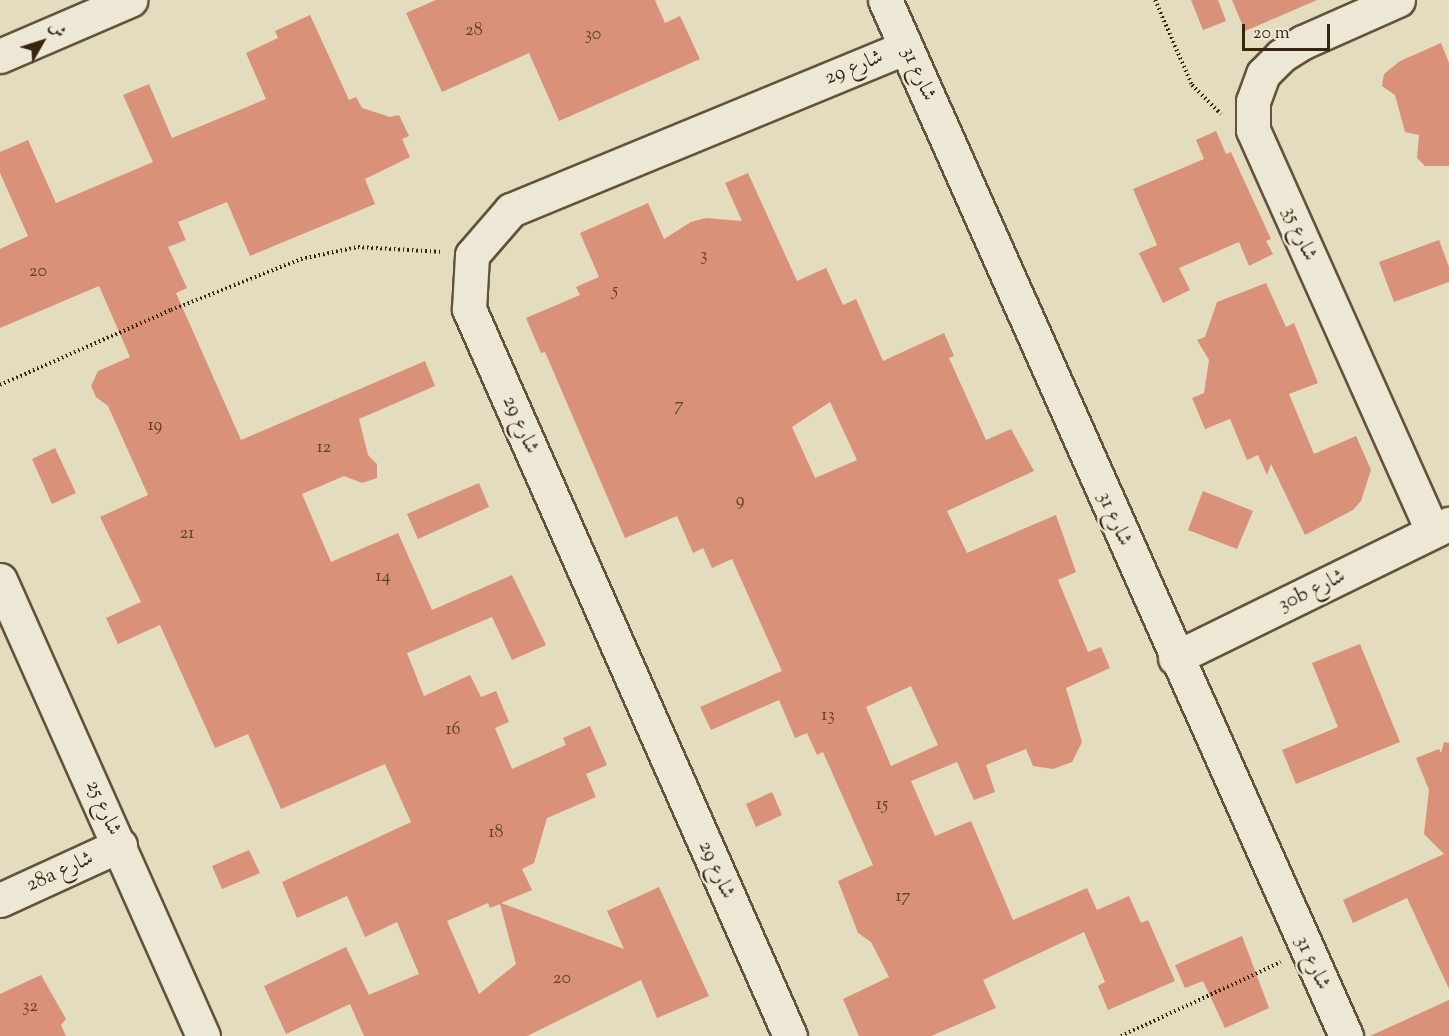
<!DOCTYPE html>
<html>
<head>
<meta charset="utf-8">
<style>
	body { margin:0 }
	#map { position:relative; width:1449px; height:1036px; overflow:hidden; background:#e4dcbe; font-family:"Sorts Mill Goudy",Amiri,serif }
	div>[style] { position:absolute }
	.building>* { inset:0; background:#d99179 }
	.path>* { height:4px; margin-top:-2px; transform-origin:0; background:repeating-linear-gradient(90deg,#36250f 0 1.5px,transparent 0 4.5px) }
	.roads { filter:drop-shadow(2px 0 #62533b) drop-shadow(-2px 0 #62533b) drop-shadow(0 2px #62533b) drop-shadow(0 -2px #62533b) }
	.minor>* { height:33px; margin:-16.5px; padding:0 16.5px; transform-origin:16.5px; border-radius:16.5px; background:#ede8d5 }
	span { translate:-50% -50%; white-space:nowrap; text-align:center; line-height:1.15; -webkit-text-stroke:4.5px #ede8d5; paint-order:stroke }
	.number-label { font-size:18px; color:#5f402a }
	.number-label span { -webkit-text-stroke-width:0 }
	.street-label { font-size:21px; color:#36250f }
	.north { position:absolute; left:12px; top:12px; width:60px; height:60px; -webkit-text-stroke:4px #ede8d5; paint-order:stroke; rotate:51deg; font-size:16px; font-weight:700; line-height:24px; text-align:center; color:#36250f }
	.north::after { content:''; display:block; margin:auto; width:21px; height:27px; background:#36250f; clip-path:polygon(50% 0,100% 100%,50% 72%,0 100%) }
	.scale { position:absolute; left:1242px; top:24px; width:88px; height:27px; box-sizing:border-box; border:3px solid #36250f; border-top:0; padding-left:8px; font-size:18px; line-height:21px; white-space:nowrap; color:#36250f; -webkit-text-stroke:4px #ede8d5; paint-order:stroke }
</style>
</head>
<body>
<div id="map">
	<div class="building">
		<div style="clip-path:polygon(436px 0,655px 0,665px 23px,680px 16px,700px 59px,559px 121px,529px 53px,442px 92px,406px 13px)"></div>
		<div style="clip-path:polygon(1191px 0,1218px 0,1226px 21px,1203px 30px)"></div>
		<div style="clip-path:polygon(1232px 0,1317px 0,1245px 31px)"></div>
		<div style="clip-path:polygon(evenodd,310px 15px,349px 100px,356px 97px,362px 108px,390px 117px,399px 115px,409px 136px,402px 139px,410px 157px,365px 179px,375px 204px,250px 256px,227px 202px,178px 222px,186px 240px,168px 247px,187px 288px,176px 293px,241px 440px,425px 361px,435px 386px,359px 419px,368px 455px,377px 464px,377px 478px,362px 483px,344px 476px,302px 494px,331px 562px,398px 533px,432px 610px,512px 575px,546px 645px,512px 660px,492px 617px,407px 653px,424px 696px,470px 675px,481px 697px,496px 691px,509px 722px,495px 728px,512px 769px,566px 745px,563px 738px,590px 726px,607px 765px,586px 774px,596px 797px,547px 818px,534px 863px,522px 869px,532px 890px,501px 903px,624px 949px,607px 911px,659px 887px,709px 996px,657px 1018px,641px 980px,527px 1036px,364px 1036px,350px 1004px,286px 1034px,264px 986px,346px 947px,369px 995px,366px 996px,419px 974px,397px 922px,365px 937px,347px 896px,297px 918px,282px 882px,411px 822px,385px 764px,281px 809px,248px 734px,215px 748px,160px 625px,118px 644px,106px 618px,141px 602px,100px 517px,148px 495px,108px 406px,96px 397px,91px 386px,98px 371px,130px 357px,99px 286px,0 328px,0 249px,28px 236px,0 173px,0 152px,28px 140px,56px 203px,153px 162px,123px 95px,149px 84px,172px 138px,266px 99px,246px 53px,278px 38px,275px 31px,310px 15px,488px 903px,490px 908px,500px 904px,516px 964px,479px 994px,447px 921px,488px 903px)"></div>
		<div style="clip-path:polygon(1441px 43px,1449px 63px,1449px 166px,1425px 166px,1417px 158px,1419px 135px,1405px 132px,1395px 95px,1382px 86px,1384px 74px,1400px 61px)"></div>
		<div style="clip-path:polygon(1216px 131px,1226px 154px,1231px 152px,1271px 239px,1266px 241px,1273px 254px,1249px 266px,1239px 242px,1179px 268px,1190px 290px,1163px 303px,1139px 253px,1157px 245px,1133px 189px,1204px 159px,1196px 140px)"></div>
		<div style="clip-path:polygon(evenodd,748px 173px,797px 281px,826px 268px,843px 305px,856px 299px,883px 361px,944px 333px,954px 356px,949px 358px,986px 440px,1011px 429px,1034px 471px,947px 511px,967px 553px,1056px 515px,1076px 572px,1058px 580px,1088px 652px,1101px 647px,1110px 668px,1066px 688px,1082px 742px,1072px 762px,1053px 769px,1033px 766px,1026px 749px,986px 765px,995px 792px,974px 800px,957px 762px,911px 781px,935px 836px,971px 821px,1013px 920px,1087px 888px,1097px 910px,1129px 896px,1141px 923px,1148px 920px,1175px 981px,1108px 1010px,1098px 986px,1105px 982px,1084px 932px,983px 980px,996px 1008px,931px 1036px,859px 1036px,843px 999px,889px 977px,871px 942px,858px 933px,838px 881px,873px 865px,823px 752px,817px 755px,807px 733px,795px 738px,779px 700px,711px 730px,700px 707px,782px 671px,732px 559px,712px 568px,703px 548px,693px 553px,677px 516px,625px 538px,545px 352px,541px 353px,526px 318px,580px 295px,576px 287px,599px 277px,580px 233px,648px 203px,664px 239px,691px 222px,706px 218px,742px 221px,725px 183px,748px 173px,830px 402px,857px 460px,815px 478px,792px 427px,830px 402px,748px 173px,911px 686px,938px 745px,891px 766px,866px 707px,911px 686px)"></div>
		<div style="clip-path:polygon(1439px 240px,1449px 267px,1449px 282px,1394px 302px,1379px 262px)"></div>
		<div style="clip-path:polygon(1266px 283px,1286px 327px,1294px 323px,1318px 383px,1289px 394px,1314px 454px,1356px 436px,1371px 470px,1361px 501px,1353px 510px,1305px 535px,1271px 464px,1267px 475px,1258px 455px,1247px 460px,1230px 419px,1205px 429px,1192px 398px,1204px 393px,1209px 360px,1197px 340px,1205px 337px,1217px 302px)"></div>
		<div style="clip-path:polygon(55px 448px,76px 493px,52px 504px,32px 459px)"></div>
		<div style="clip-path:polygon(479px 483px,489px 507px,418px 539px,407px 514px)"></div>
		<div style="clip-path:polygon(1203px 491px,1253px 511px,1237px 549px,1188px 530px)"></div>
		<div style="clip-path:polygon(1360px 644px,1400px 742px,1296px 784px,1282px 750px,1338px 727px,1312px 663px)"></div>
		<div style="clip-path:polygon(1444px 742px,1449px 743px,1449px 989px,1407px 898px,1353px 923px,1343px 900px,1444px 854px,1424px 834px,1429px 790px,1416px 758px,1439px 749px,1441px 753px)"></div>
		<div style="clip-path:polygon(772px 792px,782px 815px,756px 827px,746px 804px)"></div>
		<div style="clip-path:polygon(249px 850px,260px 873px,222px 889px,212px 866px)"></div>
		<div style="clip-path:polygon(1242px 936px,1269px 1008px,1225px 1028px,1203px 981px,1185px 988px,1175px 965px)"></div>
		<div style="clip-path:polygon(41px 975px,66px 1019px,61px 1025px,66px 1036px,0 1036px,0 994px)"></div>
		<div style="clip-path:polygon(1449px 1000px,1449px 1036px,1370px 1036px)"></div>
	</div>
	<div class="path">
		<div style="left:1155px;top:0;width:93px;rotate:66.5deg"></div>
		<div style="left:1192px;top:85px;width:41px;rotate:45deg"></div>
		<div style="left:0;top:385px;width:187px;rotate:-23.7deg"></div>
		<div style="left:171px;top:310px;width:140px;rotate:-21.4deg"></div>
		<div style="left:301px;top:259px;width:58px;rotate:-11.9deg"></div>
		<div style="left:358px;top:247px;width:85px;rotate:3.4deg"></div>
		<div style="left:1121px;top:1036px;width:176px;rotate:-24.8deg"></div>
	</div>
	<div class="roads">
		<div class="minor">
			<div style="left:885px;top:0;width:1134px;rotate:66.01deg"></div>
			<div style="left:1398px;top:0;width:104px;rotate:156.1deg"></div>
			<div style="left:1303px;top:42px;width:26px;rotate:148deg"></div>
			<div style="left:1281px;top:56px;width:25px;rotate:135deg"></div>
			<div style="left:1263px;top:74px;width:29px;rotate:110deg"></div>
			<div style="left:1253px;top:101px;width:29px;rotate:90deg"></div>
			<div style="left:1253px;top:130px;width:439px;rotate:65.9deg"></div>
			<div style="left:0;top:56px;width:142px;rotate:-23.3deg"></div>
			<div style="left:0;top:580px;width:499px;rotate:66deg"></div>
			<div style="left:1175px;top:658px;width:305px;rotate:-26.1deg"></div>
			<div style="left:0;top:900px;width:132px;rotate:-24.6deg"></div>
			<div style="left:790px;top:1036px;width:795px;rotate:-113.82deg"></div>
			<div style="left:469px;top:309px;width:54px;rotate:-86.8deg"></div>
			<div style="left:472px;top:255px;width:60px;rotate:-49.1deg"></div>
			<div style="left:511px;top:210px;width:427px;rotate:-22.4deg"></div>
		</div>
	</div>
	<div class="number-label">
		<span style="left:474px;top:31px">28</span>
		<span style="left:593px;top:35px">30</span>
		<span style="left:704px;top:256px">3</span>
		<span style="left:38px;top:272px">20</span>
		<span style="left:615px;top:291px">5</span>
		<span style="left:679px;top:406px">7</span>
		<span style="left:155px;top:426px">19</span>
		<span style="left:324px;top:448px">12</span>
		<span style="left:740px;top:501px">9</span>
		<span style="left:187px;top:534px">21</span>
		<span style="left:383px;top:577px">14</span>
		<span style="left:828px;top:716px">13</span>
		<span style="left:453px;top:730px">16</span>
		<span style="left:882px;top:805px">15</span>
		<span style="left:496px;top:833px">18</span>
		<span style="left:903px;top:897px">17</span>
		<span style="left:562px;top:979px">20</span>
		<span style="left:30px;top:1007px">32</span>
	</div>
	<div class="street-label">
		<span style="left:854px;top:68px;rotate:-22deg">شارع 29</span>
		<span style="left:918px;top:74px;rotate:66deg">شارع 31</span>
		<span style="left:1299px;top:234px;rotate:66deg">شارع 35</span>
		<span style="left:520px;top:425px;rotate:66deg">شارع 29</span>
		<span style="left:1114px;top:519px;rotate:66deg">شارع 31</span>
		<span style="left:1312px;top:591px;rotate:-26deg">30b شارع</span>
		<span style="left:103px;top:808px;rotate:66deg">شارع 25</span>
		<span style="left:716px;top:870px;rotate:66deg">شارع 29</span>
		<span style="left:60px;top:872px;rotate:-24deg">28a شارع</span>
		<span style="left:1312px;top:963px;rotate:65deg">شارع 31</span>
	</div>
	<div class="north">ش</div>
	<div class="scale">20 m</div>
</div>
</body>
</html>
